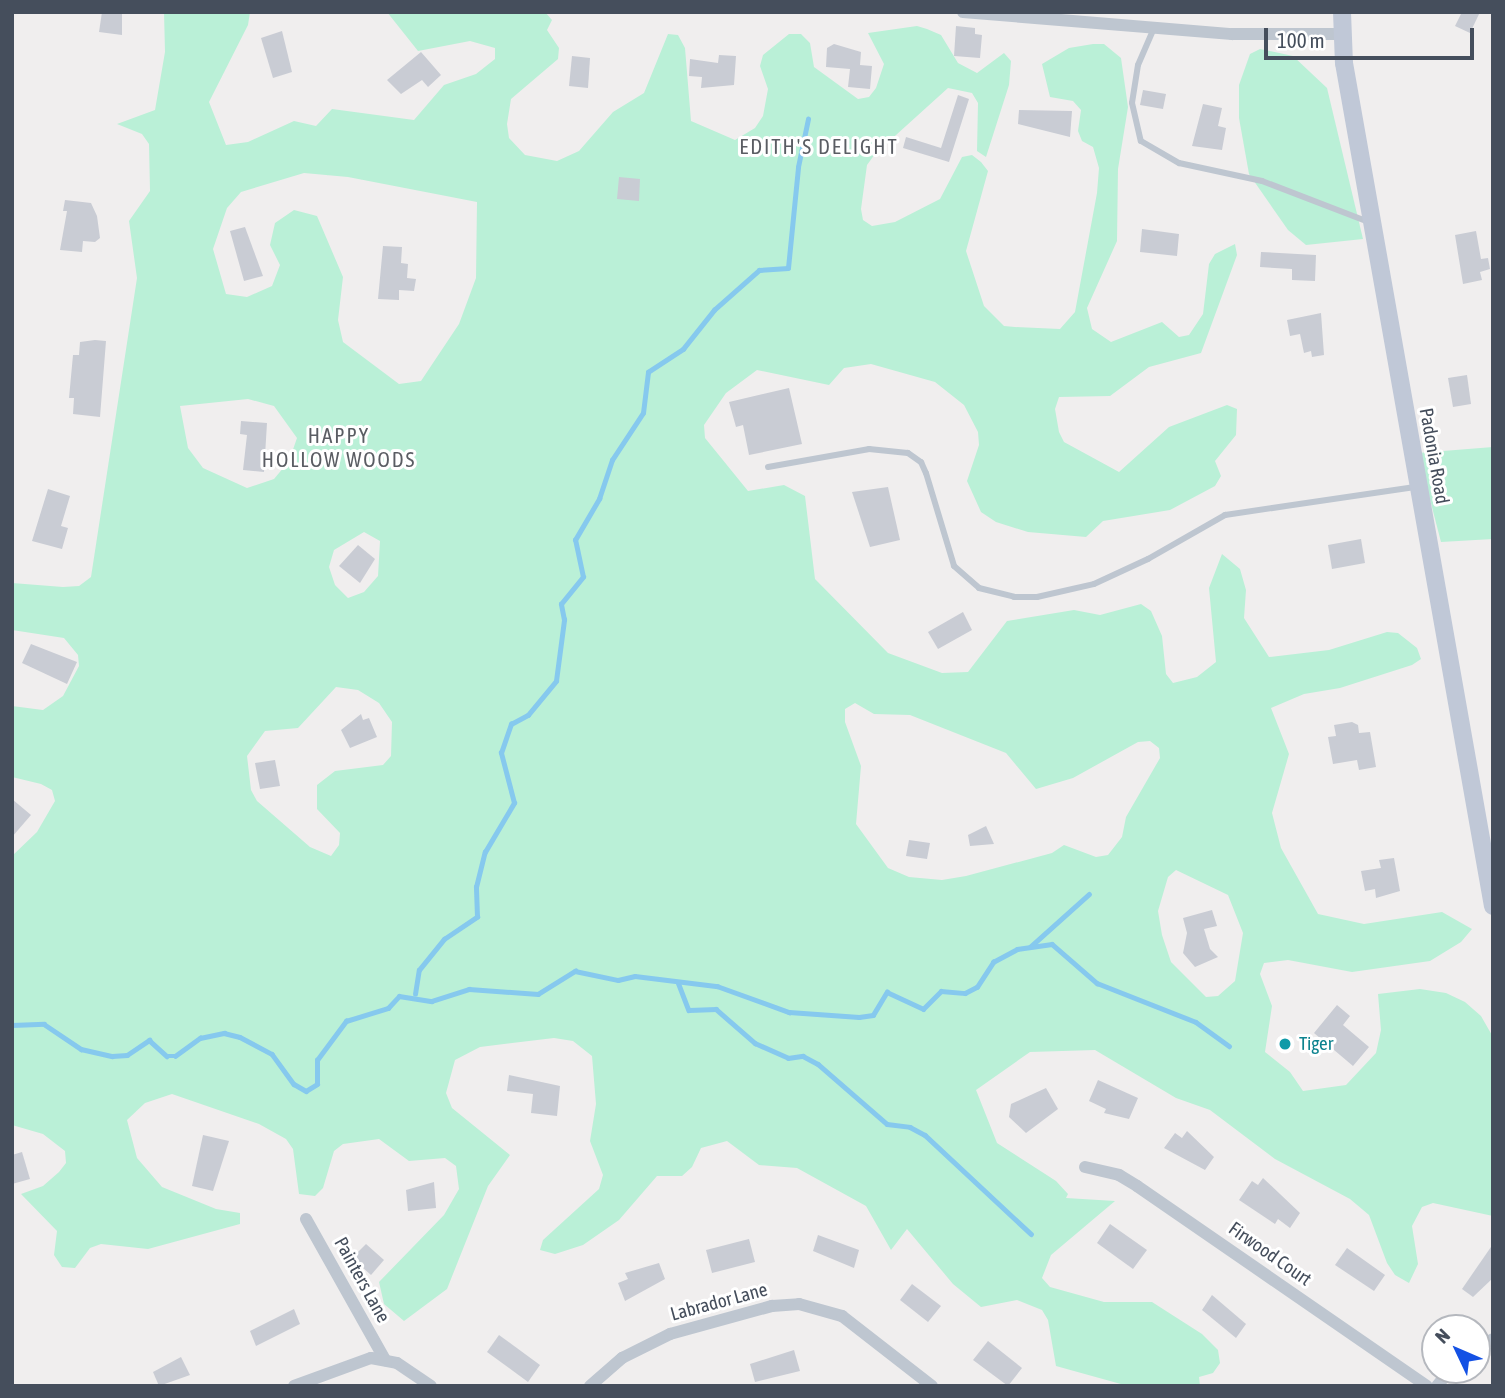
<!DOCTYPE html>
<html>
<head>
<meta charset="utf-8">
<style>
	body { margin:0 }
	#map { position:relative; width:1505px; height:1398px; overflow:hidden; background:#f0eeee; font-family:"Asap Condensed",sans-serif }
	div>[style] { position:absolute }
	.green>* { inset:0; background:#baf0d7 }
	.stream>* { height:4.5px; margin:-2.25px; padding:0 2.25px; transform-origin:2.25px; border-radius:2.25px; background:#86c9ee }
	.building>* { inset:0; background:#c9ccd4 }
	.lane>* { height:6px; margin:-3px; padding:0 3px; transform-origin:3px; border-radius:3px; background:#bec6d0 }
	.street>* { height:12px; margin:-6px; padding:0 6px; transform-origin:6px; border-radius:6px; background:#bec6d0 }
	.secondary>* { height:18px; margin:-9px; padding:0 9px; transform-origin:9px; border-radius:9px; background:#c0c8d7 }
	.dots>* { width:19px; height:19px; translate:-50% -50%; box-sizing:border-box; border:4px solid #fff; border-radius:50% }
	span { translate:-50% -50%; white-space:nowrap; text-align:center; line-height:1.15; -webkit-text-stroke:6px #fff; paint-order:stroke }
	.street-label { font-size:19px; color:#454e5c }
	.culture-label { font-size:19px; color:#0d838f }
	.left { translate:0 -50%; text-align:left }
	.neighbourhood-label { font-size:21px; color:#5a5d63; letter-spacing:2px }
	.frame { position:absolute; inset:0; border:14px solid #454e5c; pointer-events:none }
	.north { position:absolute; left:1421px; top:1314px; width:70px; height:70px; box-sizing:border-box; background:#fff; border:2px solid #b5b8be; border-radius:50%; rotate:314deg; font-size:19px; font-weight:700; line-height:28px; text-align:center; color:#454e5c }
	.north::after { content:''; display:block; margin:auto; width:24px; height:32px; background:#1451e4; clip-path:polygon(50% 0,100% 100%,50% 72%,0 100%) }
	.scale { position:absolute; left:1264px; top:28px; width:210px; height:32px; box-sizing:border-box; border:4px solid #454e5c; border-top:0; padding-left:9px; font-size:21px; line-height:24px; white-space:nowrap; color:#454e5c; -webkit-text-stroke:5px #fff; paint-order:stroke }
</style>
</head>
<body>
<div id="map">
	<div class="green">
		<div style="clip-path:polygon(evenodd,164px 12px,250px 12px,248px 25px,209px 102px,226px 145px,248px 142px,294px 121px,316px 126px,332px 109px,414px 120px,444px 85px,476px 74px,495px 59px,495px 48px,470px 41px,418px 51px,387px 12px,545px 12px,552px 20px,547px 30px,559px 48px,558px 59px,511px 99px,507px 124px,509px 138px,525px 155px,557px 161px,579px 151px,613px 112px,644px 93px,668px 34px,678px 35px,685px 48px,691px 121px,735px 140px,755px 128px,763px 116px,768px 89px,760px 66px,763px 55px,789px 34px,801px 34px,810px 43px,814px 67px,858px 99px,869px 97px,876px 88px,884px 64px,868px 33px,917px 26px,927px 29px,941px 35px,958px 63px,977px 73px,1004px 53px,1011px 61px,1009px 85px,986px 157px,977px 151px,978px 103px,972px 93px,948px 88px,875px 154px,867px 165px,861px 209px,863px 220px,872px 226px,895px 222px,940px 199px,962px 157px,972px 155px,981px 162px,988px 171px,966px 251px,984px 306px,1004px 326px,1015px 327px,1060px 329px,1075px 312px,1097px 193px,1099px 168px,1093px 147px,1082px 141px,1078px 131px,1081px 110px,1073px 101px,1050px 97px,1042px 64px,1069px 48px,1093px 44px,1104px 44px,1121px 58px,1128px 107px,1118px 169px,1117px 241px,1087px 308px,1092px 329px,1111px 342px,1162px 322px,1179px 337px,1189px 335px,1203px 314px,1209px 264px,1215px 254px,1235px 244px,1237px 255px,1201px 353px,1149px 367px,1110px 396px,1059px 397px,1055px 409px,1059px 432px,1064px 442px,1119px 472px,1169px 427px,1227px 405px,1237px 409px,1236px 435px,1215px 461px,1221px 476px,1215px 486px,1170px 510px,1103px 521px,1086px 537px,1028px 532px,996px 522px,981px 512px,967px 481px,979px 445px,978px 432px,964px 405px,935px 382px,871px 364px,844px 368px,829px 385px,757px 370px,726px 393px,704px 425px,705px 438px,748px 491px,784px 485px,805px 496px,815px 579px,888px 653px,942px 673px,968px 672px,1007px 621px,1074px 610px,1100px 615px,1141px 604px,1151px 611px,1162px 636px,1166px 674px,1173px 683px,1197px 677px,1216px 662px,1209px 588px,1222px 554px,1240px 569px,1246px 590px,1244px 618px,1269px 657px,1329px 650px,1387px 632px,1398px 633px,1417px 648px,1421px 659px,1412px 665px,1340px 688px,1304px 694px,1271px 708px,1289px 754px,1272px 813px,1281px 848px,1318px 914px,1364px 924px,1442px 912px,1472px 929px,1461px 942px,1430px 961px,1352px 972px,1288px 960px,1264px 963px,1260px 974px,1272px 1006px,1265px 1052px,1290px 1072px,1303px 1091px,1346px 1085px,1376px 1053px,1381px 1030px,1378px 994px,1420px 989px,1446px 993px,1465px 1002px,1481px 1016px,1493px 1037px,1493px 1216px,1433px 1203px,1422px 1207px,1412px 1226px,1418px 1264px,1409px 1283px,1395px 1275px,1387px 1263px,1369px 1215px,1350px 1199px,1275px 1159px,1210px 1110px,1176px 1098px,1095px 1050px,1030px 1052px,976px 1090px,997px 1143px,1056px 1181px,1068px 1194px,1066px 1198px,1115px 1201px,1051px 1255px,1042px 1278px,1050px 1287px,1104px 1302px,1152px 1302px,1202px 1334px,1218px 1350px,1220px 1363px,1213px 1373px,1199px 1377px,1200px 1386px,1128px 1386px,1056px 1366px,1048px 1320px,1042px 1310px,1017px 1300px,981px 1307px,953px 1284px,907px 1229px,891px 1250px,866px 1206px,797px 1168px,759px 1165px,727px 1141px,701px 1148px,692px 1167px,682px 1176px,657px 1176px,619px 1220px,583px 1245px,555px 1254px,540px 1250px,543px 1240px,599px 1189px,603px 1175px,590px 1141px,596px 1104px,592px 1056px,573px 1041px,554px 1038px,480px 1047px,455px 1060px,446px 1093px,452px 1108px,510px 1155px,488px 1186px,447px 1289px,404px 1321px,384px 1304px,379px 1282px,444px 1215px,459px 1189px,456px 1166px,445px 1158px,409px 1161px,379px 1139px,343px 1144px,334px 1151px,323px 1188px,315px 1196px,299px 1194px,293px 1149px,286px 1139px,259px 1124px,172px 1094px,145px 1103px,127px 1120px,137px 1158px,162px 1187px,216px 1209px,240px 1213px,240px 1224px,148px 1249px,101px 1244px,90px 1248px,75px 1268px,62px 1267px,54px 1255px,57px 1231px,21px 1194px,43px 1186px,59px 1172px,66px 1163px,65px 1151px,43px 1134px,12px 1125px,12px 856px,37px 832px,55px 801px,52px 790px,41px 784px,12px 777px,12px 706px,43px 710px,63px 696px,79px 666px,78px 655px,64px 638px,12px 630px,12px 583px,63px 587px,79px 586px,91px 577px,137px 278px,129px 221px,150px 191px,149px 144px,142px 134px,117px 124px,155px 110px,165px 52px,164px 12px,304px 173px,348px 177px,477px 202px,476px 278px,459px 324px,421px 381px,399px 384px,343px 342px,338px 320px,343px 277px,317px 216px,294px 210px,275px 223px,270px 245px,280px 265px,272px 286px,247px 297px,226px 294px,213px 249px,227px 208px,241px 192px,304px 173px,164px 12px,248px 399px,274px 406px,297px 438px,289px 461px,274px 479px,247px 488px,203px 468px,188px 448px,180px 406px,248px 399px,164px 12px,364px 532px,380px 541px,378px 576px,364px 592px,348px 598px,335px 585px,329px 567px,334px 550px,364px 532px,164px 12px,336px 687px,358px 690px,379px 703px,392px 722px,391px 756px,383px 765px,335px 771px,317px 785px,317px 809px,340px 833px,339px 845px,331px 856px,310px 847px,257px 801px,251px 790px,247px 756px,265px 731px,298px 728px,336px 687px,164px 12px,855px 703px,874px 714px,910px 715px,1006px 753px,1036px 789px,1073px 778px,1138px 742px,1150px 741px,1159px 748px,1160px 758px,1126px 817px,1122px 837px,1108px 855px,1096px 857px,1064px 845px,1052px 853px,966px 876px,942px 880px,909px 877px,888px 868px,856px 824px,861px 766px,845px 722px,845px 709px,855px 703px,164px 12px,1176px 870px,1228px 895px,1243px 933px,1235px 981px,1218px 996px,1206px 997px,1171px 962px,1162px 935px,1158px 911px,1168px 877px,1176px 870px)"></div>
		<div style="clip-path:polygon(1260px 49px,1293px 56px,1327px 88px,1363px 239px,1306px 245px,1288px 230px,1249px 174px,1239px 118px,1239px 85px,1250px 54px)"></div>
		<div style="clip-path:polygon(1493px 447px,1493px 539px,1441px 542px,1418px 453px)"></div>
	</div>
	<div class="stream">
		<div style="left:1030px;top:947px;width:79px;rotate:-41.9deg"></div>
		<div style="left:678px;top:982px;width:30px;rotate:69deg"></div>
		<div style="left:689px;top:1010px;width:27px;rotate:-2deg"></div>
		<div style="left:716px;top:1009px;width:52px;rotate:41.1deg"></div>
		<div style="left:755px;top:1043px;width:36px;rotate:24deg"></div>
		<div style="left:788px;top:1058px;width:15px;rotate:-8deg"></div>
		<div style="left:803px;top:1056px;width:17px;rotate:28deg"></div>
		<div style="left:818px;top:1064px;width:91px;rotate:41deg"></div>
		<div style="left:887px;top:1124px;width:23px;rotate:7deg"></div>
		<div style="left:910px;top:1127px;width:17px;rotate:28deg"></div>
		<div style="left:925px;top:1135px;width:145px;rotate:43deg"></div>
		<div style="left:415px;top:994px;width:24px;rotate:-81deg"></div>
		<div style="left:419px;top:970px;width:40px;rotate:-51deg"></div>
		<div style="left:444px;top:939px;width:40px;rotate:-34deg"></div>
		<div style="left:477px;top:917px;width:30px;rotate:-92deg"></div>
		<div style="left:476px;top:887px;width:36px;rotate:-76deg"></div>
		<div style="left:485px;top:852px;width:57px;rotate:-59.4deg"></div>
		<div style="left:514px;top:803px;width:52px;rotate:-104.6deg"></div>
		<div style="left:501px;top:753px;width:31px;rotate:-71deg"></div>
		<div style="left:511px;top:724px;width:19px;rotate:-28deg"></div>
		<div style="left:528px;top:715px;width:44px;rotate:-50.5deg"></div>
		<div style="left:556px;top:681px;width:62px;rotate:-82.5deg"></div>
		<div style="left:564px;top:620px;width:16px;rotate:-101deg"></div>
		<div style="left:561px;top:604px;width:35px;rotate:-51deg"></div>
		<div style="left:583px;top:577px;width:38px;rotate:-102deg"></div>
		<div style="left:575px;top:540px;width:48px;rotate:-59.7deg"></div>
		<div style="left:599px;top:499px;width:41px;rotate:-71.6deg"></div>
		<div style="left:612px;top:460px;width:56px;rotate:-56.6deg"></div>
		<div style="left:643px;top:413px;width:41px;rotate:-83deg"></div>
		<div style="left:648px;top:372px;width:42px;rotate:-33.3deg"></div>
		<div style="left:683px;top:349px;width:50px;rotate:-51.5deg"></div>
		<div style="left:714px;top:310px;width:60px;rotate:-41.6deg"></div>
		<div style="left:759px;top:270px;width:29px;rotate:-4deg"></div>
		<div style="left:788px;top:268px;width:101px;rotate:-84.3deg"></div>
		<div style="left:798px;top:167px;width:49px;rotate:-78.2deg"></div>
		<div style="left:12px;top:1025px;width:32px;rotate:-2deg"></div>
		<div style="left:44px;top:1024px;width:45px;rotate:34deg"></div>
		<div style="left:81px;top:1049px;width:32px;rotate:13deg"></div>
		<div style="left:112px;top:1056px;width:15px;rotate:-4deg"></div>
		<div style="left:127px;top:1055px;width:27px;rotate:-34deg"></div>
		<div style="left:149px;top:1040px;width:24px;rotate:42deg"></div>
		<div style="left:167px;top:1056px;width:8px"></div>
		<div style="left:175px;top:1056px;width:31px;rotate:-36deg"></div>
		<div style="left:200px;top:1038px;width:25px;rotate:-12deg"></div>
		<div style="left:224px;top:1033px;width:16px;rotate:14deg"></div>
		<div style="left:240px;top:1037px;width:36px;rotate:28deg"></div>
		<div style="left:272px;top:1054px;width:37px;rotate:54deg"></div>
		<div style="left:294px;top:1084px;width:14px;rotate:30deg"></div>
		<div style="left:306px;top:1091px;width:13px;rotate:-32deg"></div>
		<div style="left:317px;top:1084px;width:24px;rotate:-90deg"></div>
		<div style="left:317px;top:1060px;width:49px;rotate:-53.4deg"></div>
		<div style="left:346px;top:1021px;width:44px;rotate:-17.2deg"></div>
		<div style="left:388px;top:1008px;width:16px;rotate:-47deg"></div>
		<div style="left:399px;top:996px;width:33px;rotate:9deg"></div>
		<div style="left:432px;top:1001px;width:39px;rotate:-18deg"></div>
		<div style="left:469px;top:989px;width:69px;rotate:4.1deg"></div>
		<div style="left:538px;top:994px;width:44px;rotate:-31.9deg"></div>
		<div style="left:575px;top:971px;width:44px;rotate:11.8deg"></div>
		<div style="left:618px;top:980px;width:17px;rotate:-13deg"></div>
		<div style="left:635px;top:976px;width:83px;rotate:7deg"></div>
		<div style="left:717px;top:986px;width:77px;rotate:19.9deg"></div>
		<div style="left:789px;top:1012px;width:70px;rotate:4.1deg"></div>
		<div style="left:859px;top:1017px;width:14px;rotate:-8deg"></div>
		<div style="left:873px;top:1015px;width:27px;rotate:-59deg"></div>
		<div style="left:887px;top:992px;width:40px;rotate:25deg"></div>
		<div style="left:923px;top:1009px;width:25px;rotate:-45deg"></div>
		<div style="left:941px;top:991px;width:24px;rotate:5deg"></div>
		<div style="left:965px;top:993px;width:13px;rotate:-27deg"></div>
		<div style="left:977px;top:987px;width:30px;rotate:-57deg"></div>
		<div style="left:993px;top:962px;width:27px;rotate:-28deg"></div>
		<div style="left:1017px;top:949px;width:35px;rotate:-8deg"></div>
		<div style="left:1052px;top:944px;width:60px;rotate:40.9deg"></div>
		<div style="left:1097px;top:983px;width:106px;rotate:21.5deg"></div>
		<div style="left:1196px;top:1022px;width:41px;rotate:36deg"></div>
	</div>
	<div class="building">
		<div style="clip-path:polygon(102px 12px,122px 12px,122px 35px,99px 32px)"></div>
		<div style="clip-path:polygon(1462px 12px,1480px 12px,1470px 33px,1455px 26px)"></div>
		<div style="clip-path:polygon(956px 26px,975px 28px,975px 34px,982px 35px,980px 58px,954px 56px)"></div>
		<div style="clip-path:polygon(282px 31px,292px 72px,273px 78px,261px 38px)"></div>
		<div style="clip-path:polygon(834px 44px,861px 52px,860px 65px,872px 66px,870px 89px,848px 87px,850px 69px,826px 67px,827px 48px)"></div>
		<div style="clip-path:polygon(421px 52px,441px 75px,428px 87px,422px 80px,401px 94px,387px 80px)"></div>
		<div style="clip-path:polygon(719px 55px,736px 56px,734px 85px,701px 88px,702px 77px,689px 76px,690px 59px,718px 63px)"></div>
		<div style="clip-path:polygon(572px 56px,590px 58px,588px 88px,569px 86px)"></div>
		<div style="clip-path:polygon(1143px 90px,1166px 94px,1163px 109px,1140px 105px)"></div>
		<div style="clip-path:polygon(958px 95px,969px 99px,949px 162px,903px 148px,906px 137px,941px 148px)"></div>
		<div style="clip-path:polygon(1203px 104px,1222px 108px,1218px 126px,1226px 128px,1222px 150px,1192px 146px)"></div>
		<div style="clip-path:polygon(1019px 110px,1072px 111px,1070px 137px,1018px 124px)"></div>
		<div style="clip-path:polygon(619px 177px,640px 179px,639px 201px,617px 199px)"></div>
		<div style="clip-path:polygon(65px 200px,91px 203px,97px 216px,100px 238px,95px 242px,83px 241px,82px 252px,60px 250px,67px 211px,63px 211px)"></div>
		<div style="clip-path:polygon(245px 227px,263px 276px,244px 281px,230px 231px)"></div>
		<div style="clip-path:polygon(1142px 229px,1179px 234px,1177px 256px,1140px 252px)"></div>
		<div style="clip-path:polygon(1476px 231px,1481px 259px,1488px 258px,1490px 269px,1480px 272px,1482px 280px,1463px 284px,1455px 235px)"></div>
		<div style="clip-path:polygon(383px 246px,402px 247px,401px 263px,408px 264px,407px 278px,416px 279px,414px 291px,399px 290px,399px 300px,378px 299px)"></div>
		<div style="clip-path:polygon(1261px 252px,1316px 255px,1315px 281px,1292px 280px,1292px 269px,1260px 267px)"></div>
		<div style="clip-path:polygon(1321px 313px,1324px 355px,1312px 357px,1311px 351px,1304px 353px,1300px 334px,1290px 336px,1287px 320px)"></div>
		<div style="clip-path:polygon(95px 340px,106px 341px,100px 417px,73px 414px,74px 398px,69px 398px,73px 355px,79px 355px,80px 342px)"></div>
		<div style="clip-path:polygon(1467px 375px,1471px 404px,1453px 407px,1448px 378px)"></div>
		<div style="clip-path:polygon(789px 388px,802px 444px,749px 455px,743px 425px,736px 427px,729px 402px)"></div>
		<div style="clip-path:polygon(241px 421px,267px 423px,264px 472px,243px 470px,247px 435px,240px 434px)"></div>
		<div style="clip-path:polygon(888px 487px,900px 540px,870px 547px,852px 492px)"></div>
		<div style="clip-path:polygon(48px 489px,70px 496px,61px 526px,68px 528px,62px 549px,32px 541px)"></div>
		<div style="clip-path:polygon(1361px 539px,1365px 563px,1332px 569px,1328px 545px)"></div>
		<div style="clip-path:polygon(358px 545px,375px 559px,360px 583px,339px 566px)"></div>
		<div style="clip-path:polygon(963px 612px,972px 630px,938px 649px,928px 632px)"></div>
		<div style="clip-path:polygon(31px 644px,77px 662px,67px 684px,22px 663px)"></div>
		<div style="clip-path:polygon(361px 714px,363px 720px,369px 718px,377px 737px,350px 748px,341px 730px)"></div>
		<div style="clip-path:polygon(1352px 722px,1358px 725px,1359px 733px,1370px 732px,1376px 767px,1359px 770px,1357px 760px,1333px 764px,1328px 737px,1336px 736px,1334px 725px)"></div>
		<div style="clip-path:polygon(275px 760px,280px 786px,260px 789px,255px 763px)"></div>
		<div style="clip-path:polygon(12px 799px,31px 815px,12px 837px)"></div>
		<div style="clip-path:polygon(986px 826px,994px 844px,970px 846px,968px 835px)"></div>
		<div style="clip-path:polygon(909px 840px,930px 843px,927px 859px,906px 856px)"></div>
		<div style="clip-path:polygon(1394px 858px,1400px 891px,1376px 898px,1375px 889px,1365px 891px,1361px 871px,1381px 868px,1379px 860px)"></div>
		<div style="clip-path:polygon(1212px 910px,1217px 926px,1204px 929px,1210px 949px,1218px 957px,1195px 967px,1183px 953px,1187px 933px,1183px 918px)"></div>
		<div style="clip-path:polygon(1337px 1005px,1350px 1016px,1343px 1025px,1369px 1047px,1353px 1066px,1314px 1033px)"></div>
		<div style="clip-path:polygon(509px 1075px,560px 1086px,557px 1116px,531px 1113px,533px 1094px,507px 1091px)"></div>
		<div style="clip-path:polygon(1098px 1080px,1138px 1098px,1129px 1119px,1104px 1113px,1106px 1109px,1089px 1101px)"></div>
		<div style="clip-path:polygon(1046px 1088px,1058px 1109px,1026px 1133px,1009px 1117px,1011px 1104px)"></div>
		<div style="clip-path:polygon(1187px 1131px,1214px 1157px,1205px 1170px,1164px 1148px,1175px 1133px,1182px 1138px)"></div>
		<div style="clip-path:polygon(203px 1135px,229px 1141px,213px 1191px,192px 1186px)"></div>
		<div style="clip-path:polygon(22px 1152px,30px 1179px,12px 1184px,12px 1155px)"></div>
		<div style="clip-path:polygon(1263px 1178px,1300px 1213px,1290px 1228px,1278px 1219px,1275px 1224px,1239px 1200px,1252px 1181px,1258px 1185px)"></div>
		<div style="clip-path:polygon(434px 1182px,436px 1208px,408px 1211px,406px 1190px)"></div>
		<div style="clip-path:polygon(1110px 1224px,1147px 1250px,1133px 1269px,1097px 1243px)"></div>
		<div style="clip-path:polygon(818px 1235px,859px 1250px,854px 1268px,813px 1251px)"></div>
		<div style="clip-path:polygon(749px 1239px,755px 1262px,712px 1273px,706px 1250px)"></div>
		<div style="clip-path:polygon(366px 1244px,384px 1260px,371px 1275px,352px 1258px)"></div>
		<div style="clip-path:polygon(1493px 1244px,1493px 1278px,1473px 1297px,1462px 1289px)"></div>
		<div style="clip-path:polygon(1347px 1248px,1385px 1275px,1374px 1291px,1335px 1265px)"></div>
		<div style="clip-path:polygon(659px 1263px,665px 1279px,625px 1301px,618px 1283px,628px 1279px,625px 1273px)"></div>
		<div style="clip-path:polygon(912px 1284px,941px 1306px,928px 1322px,900px 1300px)"></div>
		<div style="clip-path:polygon(1212px 1295px,1246px 1324px,1236px 1338px,1202px 1310px)"></div>
		<div style="clip-path:polygon(294px 1309px,300px 1324px,256px 1346px,250px 1331px)"></div>
		<div style="clip-path:polygon(499px 1335px,540px 1365px,528px 1382px,487px 1352px)"></div>
		<div style="clip-path:polygon(988px 1341px,1022px 1368px,1008px 1386px,973px 1360px)"></div>
		<div style="clip-path:polygon(794px 1350px,800px 1371px,755px 1382px,750px 1364px)"></div>
		<div style="clip-path:polygon(181px 1357px,190px 1375px,159px 1386px,153px 1372px)"></div>
	</div>
	<div class="lane">
		<div style="left:1154px;top:28px;width:40px;rotate:113.4deg"></div>
		<div style="left:1138px;top:65px;width:38px;rotate:99deg"></div>
		<div style="left:1132px;top:103px;width:39px;rotate:77deg"></div>
		<div style="left:1141px;top:141px;width:44px;rotate:30.1deg"></div>
		<div style="left:1179px;top:163px;width:85px;rotate:12.2deg"></div>
		<div style="left:1262px;top:181px;width:115px;rotate:21deg"></div>
		<div style="left:768px;top:467px;width:103px;rotate:-10.1deg"></div>
		<div style="left:869px;top:449px;width:39px;rotate:6deg"></div>
		<div style="left:908px;top:453px;width:16px;rotate:35deg"></div>
		<div style="left:921px;top:462px;width:12px;rotate:66deg"></div>
		<div style="left:926px;top:473px;width:97px;rotate:73.2deg"></div>
		<div style="left:954px;top:566px;width:33px;rotate:41deg"></div>
		<div style="left:979px;top:588px;width:36px;rotate:14deg"></div>
		<div style="left:1014px;top:597px;width:23px"></div>
		<div style="left:1037px;top:597px;width:58px;rotate:-12.8deg"></div>
		<div style="left:1094px;top:584px;width:60px;rotate:-24.8deg"></div>
		<div style="left:1148px;top:559px;width:89px;rotate:-29.7deg"></div>
		<div style="left:1225px;top:515px;width:192px;rotate:-8.4deg"></div>
	</div>
	<div class="street">
		<div style="left:963px;top:12px;width:270px;rotate:4.7deg"></div>
		<div style="left:1232px;top:34px;width:109px"></div>
		<div style="left:1085px;top:1167px;width:35px;rotate:13deg"></div>
		<div style="left:1119px;top:1175px;width:21px;rotate:31deg"></div>
		<div style="left:1137px;top:1186px;width:352px;rotate:34.6deg"></div>
		<div style="left:306px;top:1219px;width:162px;rotate:60.7deg"></div>
		<div style="left:1477px;top:1348px;width:18px;rotate:-29deg"></div>
		<div style="left:294px;top:1386px;width:82px;rotate:-20deg"></div>
		<div style="left:371px;top:1358px;width:26px;rotate:11deg"></div>
		<div style="left:397px;top:1363px;width:41px;rotate:34.1deg"></div>
		<div style="left:590px;top:1386px;width:43px;rotate:-41.2deg"></div>
		<div style="left:622px;top:1358px;width:54px;rotate:-26.6deg"></div>
		<div style="left:670px;top:1334px;width:106px;rotate:-15.4deg"></div>
		<div style="left:772px;top:1306px;width:27px;rotate:-4deg"></div>
		<div style="left:799px;top:1304px;width:45px;rotate:15.6deg"></div>
		<div style="left:842px;top:1316px;width:114px;rotate:37.9deg"></div>
		<div style="left:1437px;top:1386px;width:21px;rotate:-51deg"></div>
	</div>
	<div class="secondary">
		<div style="left:1342px;top:12px;width:51px;rotate:87.8deg"></div>
		<div style="left:1344px;top:63px;width:856px;rotate:79.98deg"></div>
	</div>
	<div class="dots">
		<div style="left:1285px;top:1044px;background:#0f9aa8"></div>
	</div>
	<div class="street-label">
		<span style="left:1434px;top:456px;rotate:80deg">Padonia Road</span>
		<span style="left:1270px;top:1254px;rotate:35deg">Firwood Court</span>
		<span style="left:362px;top:1280px;rotate:61deg">Painters Lane</span>
		<span style="left:719px;top:1302px;rotate:-15deg">Labrador Lane</span>
	</div>
	<div class="culture-label">
		<span class="left" style="left:1299px;top:1044px">Tiger</span>
	</div>
	<div class="neighbourhood-label">
		<span style="left:819px;top:146px">EDITH'S DELIGHT</span>
		<span style="left:339px;top:447px">HAPPY<br>HOLLOW WOODS</span>
	</div>
	<div class="frame"></div>
	<div class="north">N</div>
	<div class="scale">100 m</div>
</div>
</body>
</html>
